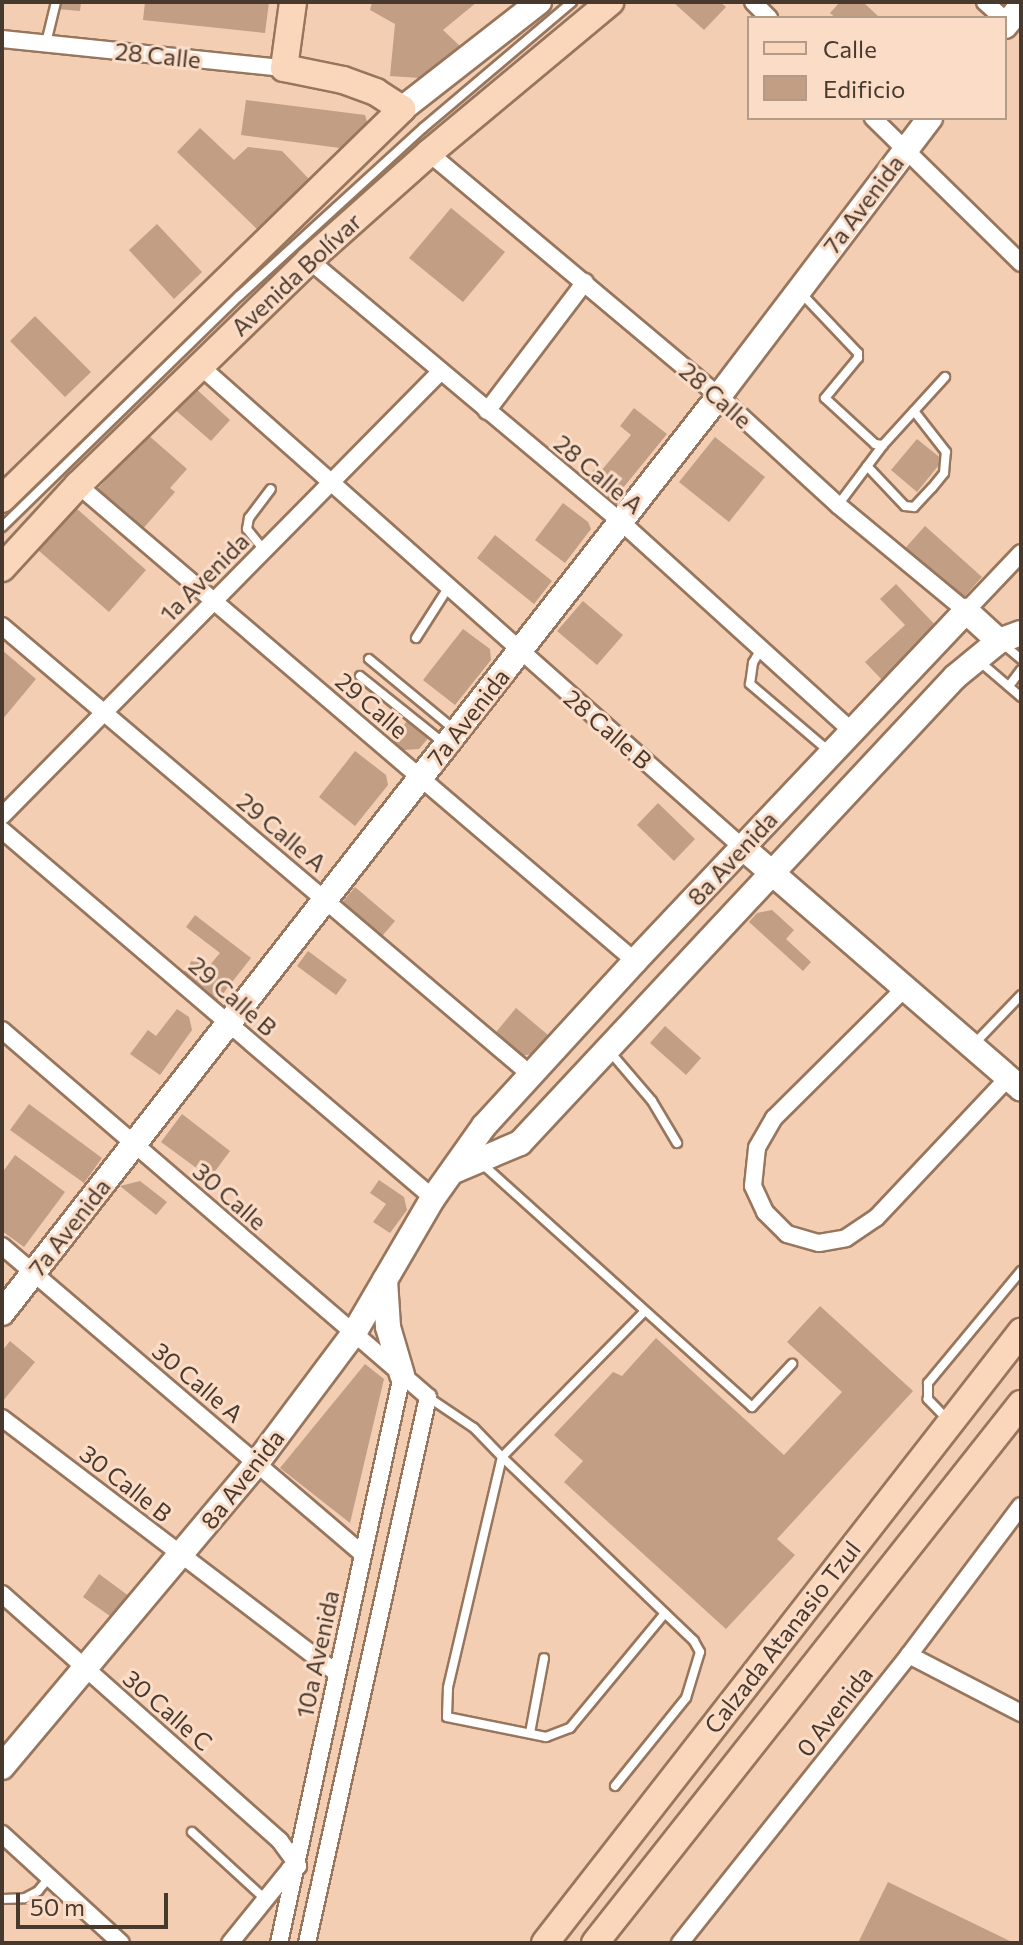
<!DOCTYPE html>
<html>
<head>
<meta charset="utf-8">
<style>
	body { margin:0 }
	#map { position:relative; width:1023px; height:1945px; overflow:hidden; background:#f3ceb3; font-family:Commissioner,sans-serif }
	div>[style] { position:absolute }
	.building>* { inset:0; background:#c19e84 }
	.roads { filter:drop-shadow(2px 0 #97765d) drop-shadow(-2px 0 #97765d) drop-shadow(0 2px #97765d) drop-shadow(0 -2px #97765d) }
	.lane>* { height:8px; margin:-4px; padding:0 4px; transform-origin:4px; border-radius:4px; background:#fff }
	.street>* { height:16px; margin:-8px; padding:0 8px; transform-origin:8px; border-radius:8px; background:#fff }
	.secondary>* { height:24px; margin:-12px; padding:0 12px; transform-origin:12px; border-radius:12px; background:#fff }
	.primary>* { height:26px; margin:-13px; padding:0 13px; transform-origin:13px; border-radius:13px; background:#fad6bb }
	span { translate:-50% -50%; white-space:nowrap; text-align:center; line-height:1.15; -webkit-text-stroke:6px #fadcc7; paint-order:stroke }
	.street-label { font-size:24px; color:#48392e }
	.frame { position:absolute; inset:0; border:4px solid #48392e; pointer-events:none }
	.legend { position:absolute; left:747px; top:16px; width:260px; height:104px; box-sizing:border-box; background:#fadcc7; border:2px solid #b39b8a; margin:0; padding:10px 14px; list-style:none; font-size:24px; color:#48392e }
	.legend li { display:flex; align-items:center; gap:16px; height:40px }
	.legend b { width:40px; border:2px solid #b39b8a }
	.scale { position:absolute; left:16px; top:1893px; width:152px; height:36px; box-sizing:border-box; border:4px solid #48392e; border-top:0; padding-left:10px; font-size:24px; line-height:28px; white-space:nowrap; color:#48392e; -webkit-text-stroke:6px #fadcc7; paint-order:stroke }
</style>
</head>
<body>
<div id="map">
	<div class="building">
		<div style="clip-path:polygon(58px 2px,81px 2px,80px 11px,57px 9px)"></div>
		<div style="clip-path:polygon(145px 2px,269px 2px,265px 33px,143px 20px)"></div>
		<div style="clip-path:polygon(372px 2px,477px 2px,443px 30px,461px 47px,437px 70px,419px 78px,390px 76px,395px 24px,370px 10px)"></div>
		<div style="clip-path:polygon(673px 2px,720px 2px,726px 7px,704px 30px)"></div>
		<div style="clip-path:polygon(840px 2px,863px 2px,880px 18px,836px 18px,830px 13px)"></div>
		<div style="clip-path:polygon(246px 100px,365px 115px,367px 122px,340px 148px,241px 135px)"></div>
		<div style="clip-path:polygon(200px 128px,234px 160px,248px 147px,282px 151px,309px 179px,259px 231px,177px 152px)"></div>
		<div style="clip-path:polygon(451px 208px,505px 252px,463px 302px,409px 258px)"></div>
		<div style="clip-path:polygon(157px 224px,202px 272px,174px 299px,129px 250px)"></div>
		<div style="clip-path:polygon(35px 316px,91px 372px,65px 397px,10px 341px)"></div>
		<div style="clip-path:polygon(193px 386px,230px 420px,211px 441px,173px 408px)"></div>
		<div style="clip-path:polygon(634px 408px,667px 434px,614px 499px,602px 501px,582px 484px,596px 467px,601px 471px,631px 435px,620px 426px)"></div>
		<div style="clip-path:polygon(147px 434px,187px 469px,170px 488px,175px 492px,141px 531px,96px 491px)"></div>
		<div style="clip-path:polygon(715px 437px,765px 477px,729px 522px,679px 482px)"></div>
		<div style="clip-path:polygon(917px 439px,943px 460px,917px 492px,891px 470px)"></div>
		<div style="clip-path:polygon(563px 503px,588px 522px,591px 529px,565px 563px,535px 540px)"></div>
		<div style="clip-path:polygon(76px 508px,146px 570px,109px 612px,38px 550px)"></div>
		<div style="clip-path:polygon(925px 526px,982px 577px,958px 604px,900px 554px)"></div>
		<div style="clip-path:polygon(495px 535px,552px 581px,534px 604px,477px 558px)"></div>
		<div style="clip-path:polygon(896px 584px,940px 630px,884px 682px,865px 662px,905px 625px,880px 599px)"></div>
		<div style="clip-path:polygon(583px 601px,623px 635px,597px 665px,557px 631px)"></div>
		<div style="clip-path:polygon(463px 629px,490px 649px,491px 660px,455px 705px,423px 680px)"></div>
		<div style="clip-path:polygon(2px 650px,36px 679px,2px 720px)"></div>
		<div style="clip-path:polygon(409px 719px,429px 737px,419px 749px,404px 750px,391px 740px)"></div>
		<div style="clip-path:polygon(355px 751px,386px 775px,388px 785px,355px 826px,319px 797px)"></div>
		<div style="clip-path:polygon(658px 803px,695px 839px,674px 861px,637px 825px)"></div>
		<div style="clip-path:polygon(355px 887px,395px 921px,377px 942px,337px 909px)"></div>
		<div style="clip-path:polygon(772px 910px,794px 930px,786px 939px,811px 962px,803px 971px,749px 922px,757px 913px)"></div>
		<div style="clip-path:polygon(195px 915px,251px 958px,218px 1000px,205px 1000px,178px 980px,195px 956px,209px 966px,220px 953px,186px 927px)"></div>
		<div style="clip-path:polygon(308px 951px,347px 980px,336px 995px,297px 966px)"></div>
		<div style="clip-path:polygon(516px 1008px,548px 1035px,532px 1054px,516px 1057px,492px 1037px)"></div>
		<div style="clip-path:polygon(177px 1009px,189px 1017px,192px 1030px,160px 1075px,130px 1054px,148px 1030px,156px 1036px)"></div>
		<div style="clip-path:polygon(665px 1026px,701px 1058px,686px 1075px,650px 1043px)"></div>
		<div style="clip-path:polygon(29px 1104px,102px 1158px,84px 1183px,10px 1130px)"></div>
		<div style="clip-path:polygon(182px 1114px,230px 1151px,210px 1178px,161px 1142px)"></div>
		<div style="clip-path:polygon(15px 1155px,65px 1192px,24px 1247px,2px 1231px,2px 1173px)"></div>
		<div style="clip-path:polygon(379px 1180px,404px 1197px,407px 1210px,390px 1233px,373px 1222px,386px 1204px,370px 1193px)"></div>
		<div style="clip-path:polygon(140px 1181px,167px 1202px,156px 1215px,120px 1186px)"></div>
		<div style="clip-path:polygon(820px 1306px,913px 1391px,777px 1539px,795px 1555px,726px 1629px,564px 1482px,583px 1461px,554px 1435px,613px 1372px,622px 1376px,656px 1338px,784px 1455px,842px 1392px,787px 1342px)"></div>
		<div style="clip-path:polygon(10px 1341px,35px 1362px,2px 1402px,2px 1351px)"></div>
		<div style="clip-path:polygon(365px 1364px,384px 1379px,350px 1523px,280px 1468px)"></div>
		<div style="clip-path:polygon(99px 1574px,133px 1599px,117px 1621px,83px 1597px)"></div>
		<div style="clip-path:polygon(888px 1882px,1014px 1943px,858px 1943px)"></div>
	</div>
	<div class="roads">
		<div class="lane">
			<div style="left:46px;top:43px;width:42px;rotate:-76.3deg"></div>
			<div style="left:802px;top:294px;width:81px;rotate:46.5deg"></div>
			<div style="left:858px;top:353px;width:5px;rotate:90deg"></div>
			<div style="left:858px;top:358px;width:52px;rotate:129.5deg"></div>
			<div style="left:825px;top:398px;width:68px;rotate:42.6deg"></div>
			<div style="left:875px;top:444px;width:8px;rotate:7deg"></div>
			<div style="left:883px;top:445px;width:92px;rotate:-47.6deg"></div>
			<div style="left:867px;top:466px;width:55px;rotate:46.5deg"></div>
			<div style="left:905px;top:506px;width:9px;rotate:6deg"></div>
			<div style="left:914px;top:507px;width:26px;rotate:-47deg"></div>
			<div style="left:932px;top:488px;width:19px;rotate:-51deg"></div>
			<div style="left:944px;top:473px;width:21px;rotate:-85deg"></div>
			<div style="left:946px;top:452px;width:52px;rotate:-128deg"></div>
			<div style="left:838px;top:505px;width:75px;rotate:-53.1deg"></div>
			<div style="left:2px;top:527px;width:331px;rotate:-44.3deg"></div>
			<div style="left:239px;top:296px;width:249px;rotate:-42.4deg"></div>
			<div style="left:423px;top:128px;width:195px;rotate:-40.2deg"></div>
			<div style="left:264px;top:550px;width:27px;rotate:-129deg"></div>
			<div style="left:247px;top:529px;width:11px;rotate:-80deg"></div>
			<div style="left:249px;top:518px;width:36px;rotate:-53deg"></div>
			<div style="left:416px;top:638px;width:59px;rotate:-57.4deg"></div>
			<div style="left:1003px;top:644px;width:23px;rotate:40deg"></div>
			<div style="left:761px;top:649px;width:16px;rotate:120deg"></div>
			<div style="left:753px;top:663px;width:21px;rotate:98deg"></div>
			<div style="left:750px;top:684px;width:105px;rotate:40.4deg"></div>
			<div style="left:369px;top:659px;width:113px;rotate:39.6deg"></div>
			<div style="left:979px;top:661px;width:55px;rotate:40.6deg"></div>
			<div style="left:360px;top:676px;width:109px;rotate:38.7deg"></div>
			<div style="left:1009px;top:686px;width:20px;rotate:-53deg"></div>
			<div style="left:975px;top:1043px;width:66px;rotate:-46.2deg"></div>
			<div style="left:611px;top:1053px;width:63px;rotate:49.5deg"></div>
			<div style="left:652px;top:1101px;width:49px;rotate:59.2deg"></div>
			<div style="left:480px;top:1162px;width:366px;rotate:42deg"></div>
			<div style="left:752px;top:1407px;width:59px;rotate:-47.1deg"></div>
			<div style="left:428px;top:1397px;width:55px;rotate:34deg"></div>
			<div style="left:474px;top:1428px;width:40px;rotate:46deg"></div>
			<div style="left:502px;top:1457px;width:237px;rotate:103.2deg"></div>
			<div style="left:448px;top:1688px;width:29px;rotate:92deg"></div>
			<div style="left:447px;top:1717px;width:101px;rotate:11.4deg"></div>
			<div style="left:546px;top:1737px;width:26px;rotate:-21deg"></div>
			<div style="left:570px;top:1728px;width:149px;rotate:-50.4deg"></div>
			<div style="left:947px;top:1419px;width:28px;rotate:-134deg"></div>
			<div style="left:928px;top:1399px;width:16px;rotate:-90deg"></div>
			<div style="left:928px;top:1383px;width:146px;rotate:-50.3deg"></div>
			<div style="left:530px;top:1733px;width:76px;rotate:-79.4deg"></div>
			<div style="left:615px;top:1786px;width:113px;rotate:-51.1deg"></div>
			<div style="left:686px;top:1698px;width:48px;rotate:-73.1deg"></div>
			<div style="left:700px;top:1652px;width:13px;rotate:-119deg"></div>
			<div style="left:694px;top:1641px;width:266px;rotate:-136.2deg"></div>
			<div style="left:502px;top:1457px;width:203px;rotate:-45.6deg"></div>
			<div style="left:192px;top:1832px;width:99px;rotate:42.5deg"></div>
			<div style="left:2px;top:1899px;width:23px;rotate:-2deg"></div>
			<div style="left:25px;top:1898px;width:15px;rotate:-28deg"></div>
			<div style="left:38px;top:1891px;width:17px;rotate:-50deg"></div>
		</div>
		<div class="street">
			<div style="left:753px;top:2px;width:23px;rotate:45deg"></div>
			<div style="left:985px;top:2px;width:24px;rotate:42deg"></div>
			<div style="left:2px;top:39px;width:283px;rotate:5.9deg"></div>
			<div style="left:873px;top:118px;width:207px;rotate:44.4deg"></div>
			<div style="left:429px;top:153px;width:378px;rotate:40deg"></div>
			<div style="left:719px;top:396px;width:161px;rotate:42.5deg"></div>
			<div style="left:838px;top:505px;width:166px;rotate:39.6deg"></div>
			<div style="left:966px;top:611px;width:80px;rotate:-46.5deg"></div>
			<div style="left:309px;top:260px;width:405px;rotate:40deg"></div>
			<div style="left:619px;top:520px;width:314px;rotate:42.2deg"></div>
			<div style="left:199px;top:365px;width:726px;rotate:41.59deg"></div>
			<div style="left:487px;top:411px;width:162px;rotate:-52.8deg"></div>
			<div style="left:78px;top:485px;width:733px;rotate:40.52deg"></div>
			<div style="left:2px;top:626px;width:694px;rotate:40.32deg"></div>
			<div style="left:2px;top:816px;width:624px;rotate:-45.39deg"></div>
			<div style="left:2px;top:830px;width:567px;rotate:40.49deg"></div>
			<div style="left:905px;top:988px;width:185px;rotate:135.2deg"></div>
			<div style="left:774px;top:1118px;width:34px;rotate:120deg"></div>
			<div style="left:757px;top:1148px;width:38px;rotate:96deg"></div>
			<div style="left:753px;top:1186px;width:29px;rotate:65deg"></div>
			<div style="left:765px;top:1212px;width:31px;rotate:45deg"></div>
			<div style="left:787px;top:1234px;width:33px;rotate:16deg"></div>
			<div style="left:819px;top:1243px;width:27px;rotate:-10deg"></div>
			<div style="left:846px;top:1238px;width:36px;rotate:-34deg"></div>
			<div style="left:876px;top:1218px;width:192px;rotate:-46.7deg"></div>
			<div style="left:2px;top:1030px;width:562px;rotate:40.74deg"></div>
			<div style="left:428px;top:1397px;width:559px;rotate:102.5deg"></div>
			<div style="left:2px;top:1246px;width:475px;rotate:40.5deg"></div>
			<div style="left:2px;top:1418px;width:420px;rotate:37.3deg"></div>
			<div style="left:2px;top:1594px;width:372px;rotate:41.6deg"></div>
			<div style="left:280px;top:1841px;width:31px;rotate:54deg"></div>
			<div style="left:298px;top:1866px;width:9px;rotate:159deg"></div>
			<div style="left:290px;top:1869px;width:95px;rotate:129deg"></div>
			<div style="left:909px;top:1655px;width:126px;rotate:27.4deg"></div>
			<div style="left:2px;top:1834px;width:161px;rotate:42.5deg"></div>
			<div style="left:279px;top:1943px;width:581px;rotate:-77.78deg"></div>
			<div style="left:680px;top:1943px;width:368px;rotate:-51.5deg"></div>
			<div style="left:909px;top:1655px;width:186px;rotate:-53.1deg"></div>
		</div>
		<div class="secondary">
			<div style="left:1005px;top:26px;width:26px;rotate:-51deg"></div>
			<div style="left:402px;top:109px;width:174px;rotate:-38deg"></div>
			<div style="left:742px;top:847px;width:369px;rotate:40.9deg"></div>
			<div style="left:454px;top:1171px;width:72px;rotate:-23deg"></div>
			<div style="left:520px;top:1143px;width:637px;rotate:-46.97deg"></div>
			<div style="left:955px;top:677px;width:57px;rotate:-39.3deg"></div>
			<div style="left:999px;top:641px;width:23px;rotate:-20deg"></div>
			<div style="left:385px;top:1280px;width:47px;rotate:86.3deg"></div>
			<div style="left:388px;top:1327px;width:50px;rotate:73.7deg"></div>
			<div style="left:2px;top:1313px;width:1164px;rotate:-51.98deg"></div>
			<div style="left:719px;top:396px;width:349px;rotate:-52.8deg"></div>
			<div style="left:2px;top:1767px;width:395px;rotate:-50deg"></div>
			<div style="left:256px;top:1464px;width:164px;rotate:-53.2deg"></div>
			<div style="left:354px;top:1333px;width:156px;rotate:-59.7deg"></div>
			<div style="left:433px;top:1198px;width:88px;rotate:-54.7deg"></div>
			<div style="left:484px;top:1126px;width:224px;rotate:-47.5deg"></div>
			<div style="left:635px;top:961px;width:482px;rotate:-46.6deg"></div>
			<div style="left:966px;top:611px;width:45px;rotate:42.3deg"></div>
		</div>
		<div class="primary">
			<div style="left:2px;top:499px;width:559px;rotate:-44.27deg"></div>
			<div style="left:402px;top:109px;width:31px;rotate:-147deg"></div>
			<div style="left:376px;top:92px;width:35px;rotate:-160deg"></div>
			<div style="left:343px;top:80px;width:60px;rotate:-168.5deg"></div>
			<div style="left:284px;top:68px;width:67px;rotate:-82.2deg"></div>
			<div style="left:2px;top:568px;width:113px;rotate:-47.5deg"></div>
			<div style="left:78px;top:485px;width:322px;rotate:-44.2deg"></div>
			<div style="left:309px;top:260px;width:161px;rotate:-41.7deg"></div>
			<div style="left:429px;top:153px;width:236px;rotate:-39.8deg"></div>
			<div style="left:545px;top:1943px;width:775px;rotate:-52.08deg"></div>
			<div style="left:595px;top:1943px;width:687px;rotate:-51.68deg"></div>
		</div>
	</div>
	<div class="street-label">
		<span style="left:158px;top:55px;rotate:6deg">28 Calle</span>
		<span style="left:863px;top:204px;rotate:-53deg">7a Avenida</span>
		<span style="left:296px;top:274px;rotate:-43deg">Avenida Bolívar</span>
		<span style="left:716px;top:395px;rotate:41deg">28 Calle</span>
		<span style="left:599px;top:474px;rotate:40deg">28 Calle A</span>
		<span style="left:204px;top:577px;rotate:-45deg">1a Avenida</span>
		<span style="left:372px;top:705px;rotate:41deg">29 Calle</span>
		<span style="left:468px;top:717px;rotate:-52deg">7a Avenida</span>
		<span style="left:608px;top:729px;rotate:41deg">28 Calle B</span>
		<span style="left:282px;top:832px;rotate:40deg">29 Calle A</span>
		<span style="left:732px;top:858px;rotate:-47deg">8a Avenida</span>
		<span style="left:233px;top:996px;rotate:41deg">29 Calle B</span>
		<span style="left:230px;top:1196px;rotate:41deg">30 Calle</span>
		<span style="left:69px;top:1227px;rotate:-52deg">7a Avenida</span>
		<span style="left:198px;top:1382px;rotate:40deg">30 Calle A</span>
		<span style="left:242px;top:1479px;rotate:-52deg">8a Avenida</span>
		<span style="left:126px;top:1483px;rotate:38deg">30 Calle B</span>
		<span style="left:782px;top:1637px;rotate:-52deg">Calzada Atanasio Tzul</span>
		<span style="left:317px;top:1654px;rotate:-78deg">10a Avenida</span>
		<span style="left:168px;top:1710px;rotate:41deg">30 Calle C</span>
		<span style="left:834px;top:1711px;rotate:-52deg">0 Avenida</span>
	</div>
	<div class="frame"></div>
	<ul class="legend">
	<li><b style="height:10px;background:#fad6bb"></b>Calle</li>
	<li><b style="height:22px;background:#c19e84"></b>Edificio</li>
	</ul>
	<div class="scale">50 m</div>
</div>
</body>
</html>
